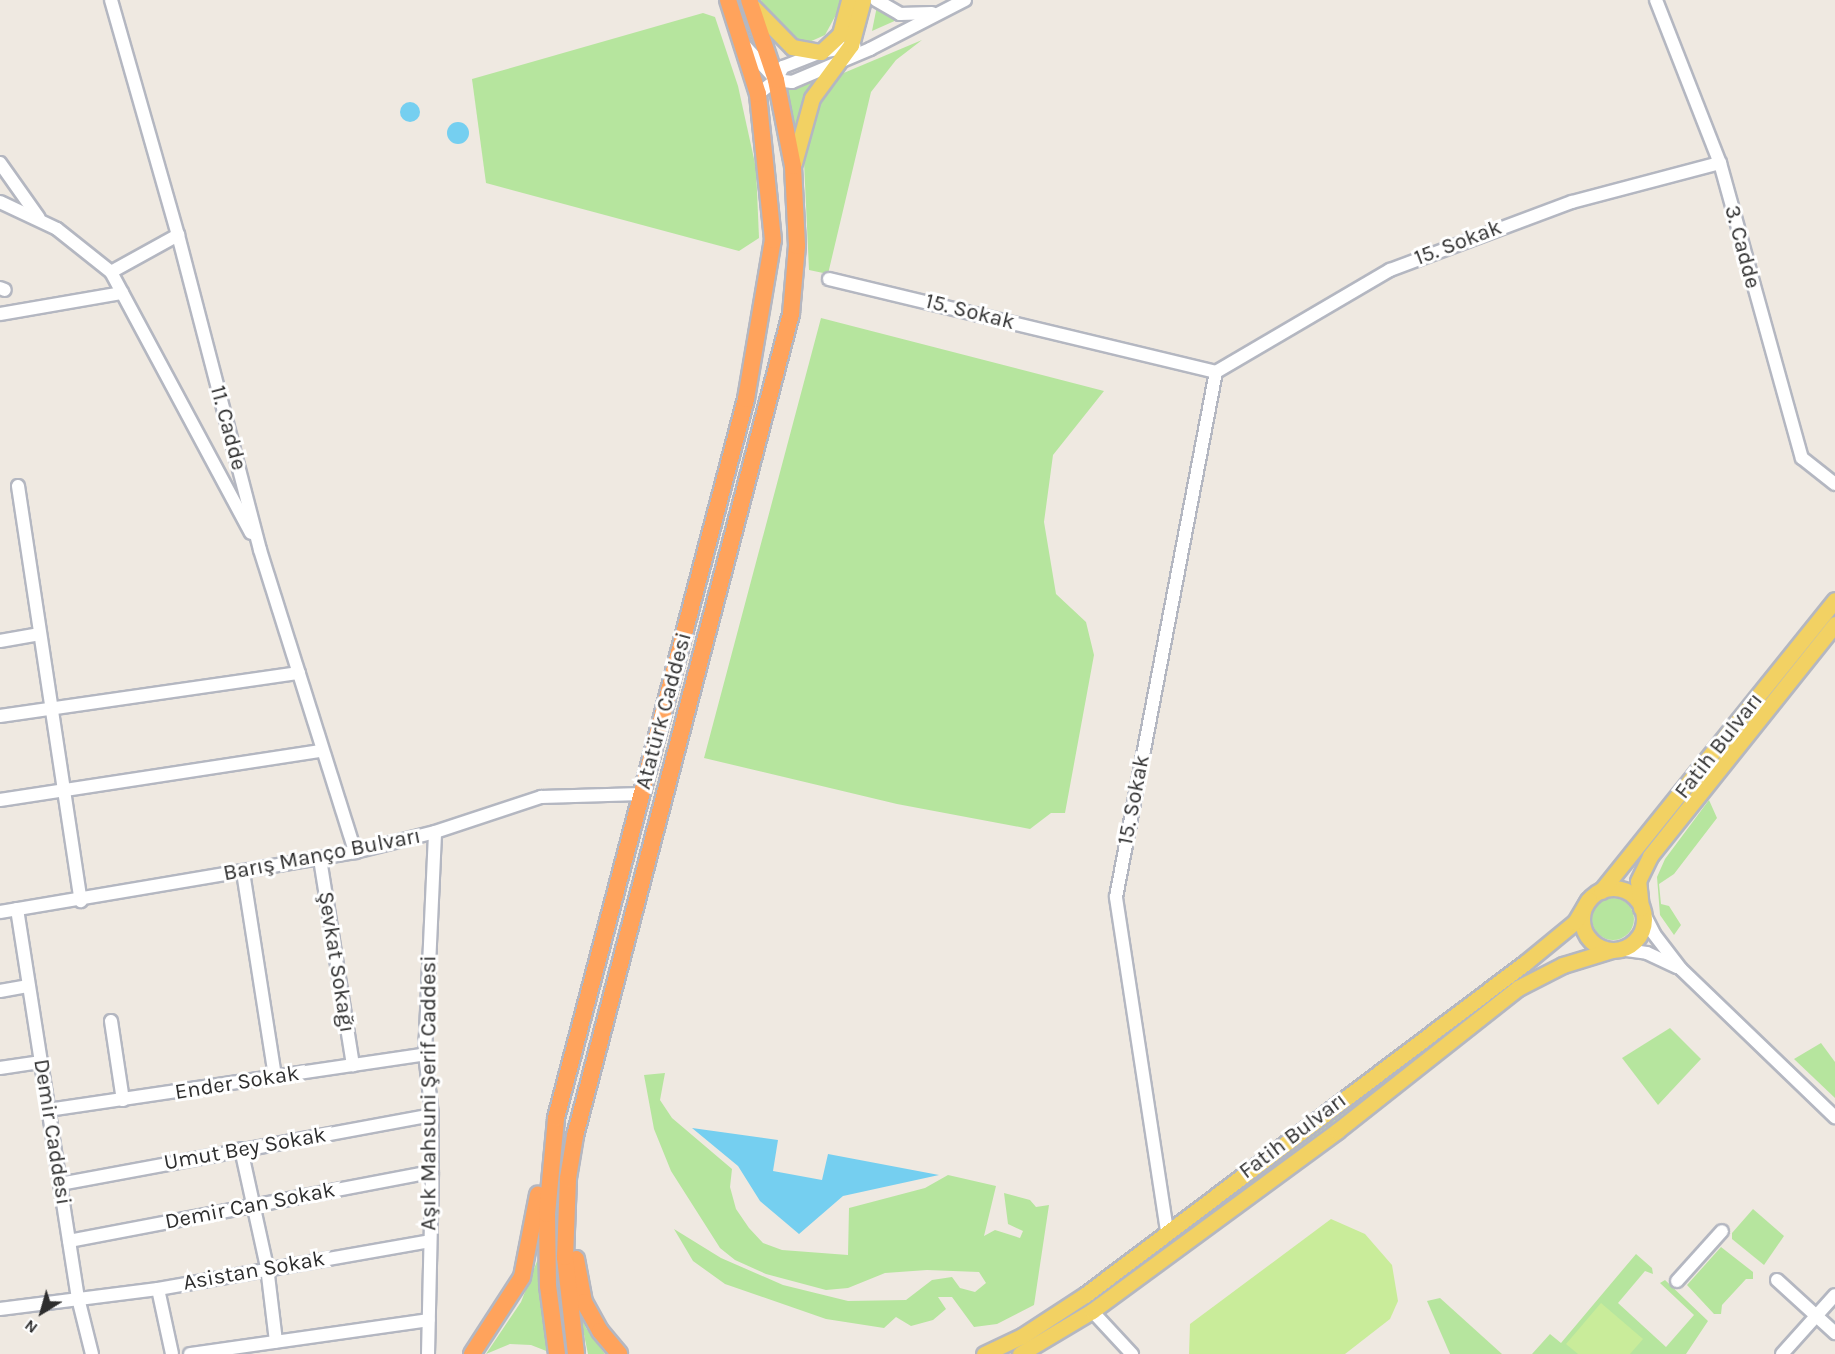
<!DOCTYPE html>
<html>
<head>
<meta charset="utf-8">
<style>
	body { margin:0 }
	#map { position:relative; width:1835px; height:1354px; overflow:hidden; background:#efe9e1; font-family:Karla,sans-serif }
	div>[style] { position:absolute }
	.green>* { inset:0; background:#b6e59e }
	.round { border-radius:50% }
	.pitch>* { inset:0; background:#c9ec9a }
	.water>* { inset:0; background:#75cff0 }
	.roads { filter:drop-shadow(2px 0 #b4b7c1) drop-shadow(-2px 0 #b4b7c1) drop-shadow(0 2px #b4b7c1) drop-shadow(0 -2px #b4b7c1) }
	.minor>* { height:12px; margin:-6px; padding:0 6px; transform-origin:6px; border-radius:6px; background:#fff }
	.major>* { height:15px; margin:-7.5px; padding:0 7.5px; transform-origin:7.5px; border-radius:7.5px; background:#f2d163 }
	.major>.ring { margin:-7.5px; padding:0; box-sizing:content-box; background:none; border:15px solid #f2d163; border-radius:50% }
	.highway>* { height:16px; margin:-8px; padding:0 8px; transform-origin:8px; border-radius:8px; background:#ffa35c }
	span { translate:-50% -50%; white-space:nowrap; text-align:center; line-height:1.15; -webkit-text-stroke:6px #fff; paint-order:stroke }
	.street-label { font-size:22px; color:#2e2e2e }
	.north { position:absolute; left:12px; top:1282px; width:60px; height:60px; -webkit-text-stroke:4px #fff; paint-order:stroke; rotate:217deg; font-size:16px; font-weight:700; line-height:24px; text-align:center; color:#2e2e2e }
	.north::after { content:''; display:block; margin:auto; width:21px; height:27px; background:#2e2e2e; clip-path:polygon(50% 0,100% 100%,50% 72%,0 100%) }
</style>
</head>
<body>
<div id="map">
	<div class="green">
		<div style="clip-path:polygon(761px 0,844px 0,825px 35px,807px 43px,794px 42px,767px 17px)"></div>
		<div style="clip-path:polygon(877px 6px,899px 19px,872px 31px)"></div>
		<div style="clip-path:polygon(703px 13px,715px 17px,738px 86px,756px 168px,759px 238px,739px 251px,486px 183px,472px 79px)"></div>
		<div style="clip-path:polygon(922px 40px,896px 60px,871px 92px,828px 274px,809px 270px,803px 140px,827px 80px)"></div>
		<div style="clip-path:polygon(821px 75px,796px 127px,794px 127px,786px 89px)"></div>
		<div style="clip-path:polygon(821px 318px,1104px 391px,1053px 455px,1044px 522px,1056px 594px,1086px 622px,1094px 655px,1065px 813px,1051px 813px,1030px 829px,897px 804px,704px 758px)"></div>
		<div style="clip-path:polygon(1709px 800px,1717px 818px,1674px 874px,1659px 884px,1661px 904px,1669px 906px,1681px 925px,1674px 935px,1660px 915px,1657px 877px,1665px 859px)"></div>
		<div class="round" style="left:1592px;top:898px;width:42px;height:42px"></div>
		<div style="clip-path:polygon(1670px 1028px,1701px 1059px,1658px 1105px,1622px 1058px)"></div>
		<div style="clip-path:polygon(1821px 1043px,1835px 1062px,1835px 1098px,1794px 1059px)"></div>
		<div style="clip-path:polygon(1408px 1060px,1356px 1107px,1080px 1314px,1016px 1352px,1003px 1354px,1078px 1311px)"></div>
		<div style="clip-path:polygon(665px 1073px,660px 1100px,672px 1118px,732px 1169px,730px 1187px,736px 1209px,749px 1228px,763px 1243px,782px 1250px,848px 1255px,849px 1208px,925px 1188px,948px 1175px,996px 1186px,984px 1236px,995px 1230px,1020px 1238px,1023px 1231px,1008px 1224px,1004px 1193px,1030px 1200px,1036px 1207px,1049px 1205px,1034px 1305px,997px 1324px,974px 1327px,952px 1297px,938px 1297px,946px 1309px,933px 1320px,911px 1326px,896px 1317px,884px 1328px,826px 1319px,725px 1284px,693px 1261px,674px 1229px,721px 1258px,783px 1285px,848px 1301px,906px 1300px,932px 1280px,952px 1277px,960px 1288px,975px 1292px,986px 1283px,979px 1272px,927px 1270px,885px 1273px,848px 1288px,826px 1290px,766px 1274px,735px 1260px,720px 1248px,671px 1171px,654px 1129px,644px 1075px)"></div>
		<div style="clip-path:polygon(1753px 1209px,1784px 1236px,1764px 1265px,1732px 1239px,1732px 1233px)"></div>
		<div style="clip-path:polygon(1721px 1247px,1753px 1272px,1753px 1279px,1746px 1279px,1722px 1305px,1721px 1314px,1714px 1314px,1687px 1285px)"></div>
		<div style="clip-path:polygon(541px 1251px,554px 1354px,531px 1345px,510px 1344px,486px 1354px,521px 1302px)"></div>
		<div style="clip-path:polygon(1636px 1254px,1652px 1268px,1653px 1274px,1645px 1271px,1618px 1303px,1666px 1347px,1694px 1315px,1660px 1283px,1665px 1280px,1708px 1321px,1686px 1354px,1532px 1354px,1550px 1334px,1561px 1343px)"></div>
		<div style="clip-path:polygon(1440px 1298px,1502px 1354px,1450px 1354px,1427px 1301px)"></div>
		<div style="clip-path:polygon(580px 1315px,586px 1328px,605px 1354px,588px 1354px)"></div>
	</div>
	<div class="pitch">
		<div style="clip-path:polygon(1331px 1219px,1365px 1234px,1392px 1265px,1398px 1301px,1390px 1319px,1345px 1354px,1189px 1354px,1190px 1324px)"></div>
		<div style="clip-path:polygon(1601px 1303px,1643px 1339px,1630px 1354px,1578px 1354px,1566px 1344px)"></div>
	</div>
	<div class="water">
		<div class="round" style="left:400px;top:102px;width:20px;height:20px"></div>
		<div class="round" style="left:447px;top:122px;width:22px;height:22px"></div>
		<div style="clip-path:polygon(692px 1128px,778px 1140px,773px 1171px,822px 1180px,828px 1154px,939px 1175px,843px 1196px,799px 1234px,760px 1201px,738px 1166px)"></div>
	</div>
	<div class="roads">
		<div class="minor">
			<div style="left:111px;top:0;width:244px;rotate:74.1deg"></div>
			<div style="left:178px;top:235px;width:325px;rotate:75.4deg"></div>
			<div style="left:260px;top:550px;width:317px;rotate:72.5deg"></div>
			<div style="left:876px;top:0;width:28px;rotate:30deg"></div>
			<div style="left:900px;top:14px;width:32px;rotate:-2deg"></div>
			<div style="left:1656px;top:0;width:175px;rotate:68.6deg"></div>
			<div style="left:1720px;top:163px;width:306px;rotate:74.5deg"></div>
			<div style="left:1802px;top:458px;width:42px;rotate:38.2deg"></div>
			<div style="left:745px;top:46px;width:46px;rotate:47.6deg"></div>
			<div style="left:776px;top:80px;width:16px;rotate:7deg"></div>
			<div style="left:792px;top:82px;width:85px;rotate:-22.9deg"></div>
			<div style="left:870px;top:49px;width:107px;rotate:-27.3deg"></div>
			<div style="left:758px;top:94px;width:23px;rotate:-38deg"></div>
			<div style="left:776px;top:80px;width:15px;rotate:-62deg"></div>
			<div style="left:783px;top:67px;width:41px;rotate:-21.5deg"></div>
			<div style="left:821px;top:52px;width:34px;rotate:-10deg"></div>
			<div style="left:0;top:163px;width:67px;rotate:54.7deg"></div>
			<div style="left:0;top:202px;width:63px;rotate:25.3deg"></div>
			<div style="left:57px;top:229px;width:69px;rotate:38.5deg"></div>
			<div style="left:111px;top:272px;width:296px;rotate:61.8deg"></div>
			<div style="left:111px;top:272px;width:77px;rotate:-28.9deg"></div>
			<div style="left:829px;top:279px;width:398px;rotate:13.5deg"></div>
			<div style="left:0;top:288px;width:5px;rotate:22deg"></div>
			<div style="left:0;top:314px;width:124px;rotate:-9.8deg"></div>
			<div style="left:18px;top:486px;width:420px;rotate:81.4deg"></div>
			<div style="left:0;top:641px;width:39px;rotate:-10deg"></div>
			<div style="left:0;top:716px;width:302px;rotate:-8.2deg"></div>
			<div style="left:0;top:800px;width:326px;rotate:-8.7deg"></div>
			<div style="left:320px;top:859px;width:209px;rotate:80.9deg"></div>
			<div style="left:243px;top:872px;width:207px;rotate:81.1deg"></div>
			<div style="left:1641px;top:908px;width:29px;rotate:63deg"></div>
			<div style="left:1654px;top:934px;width:44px;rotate:52.4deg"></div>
			<div style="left:1681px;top:969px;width:214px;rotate:43.9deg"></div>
			<div style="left:17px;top:909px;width:394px;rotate:81.1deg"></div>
			<div style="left:78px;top:1298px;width:58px;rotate:76deg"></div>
			<div style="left:0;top:912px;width:360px;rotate:-9.6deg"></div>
			<div style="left:355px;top:852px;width:82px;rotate:-14deg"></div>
			<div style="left:435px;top:832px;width:112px;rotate:-18.3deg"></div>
			<div style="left:541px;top:797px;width:100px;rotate:-1.7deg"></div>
			<div style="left:1619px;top:949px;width:28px;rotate:8deg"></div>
			<div style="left:1647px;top:953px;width:33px;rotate:25deg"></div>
			<div style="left:0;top:991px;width:29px;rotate:-10deg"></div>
			<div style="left:111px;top:1021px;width:80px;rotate:81.4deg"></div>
			<div style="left:0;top:1068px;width:40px;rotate:-8.5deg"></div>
			<div style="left:48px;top:1110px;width:381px;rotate:-8.4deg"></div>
			<div style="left:241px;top:1149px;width:121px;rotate:77.6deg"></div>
			<div style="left:267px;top:1267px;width:75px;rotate:83.1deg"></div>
			<div style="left:60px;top:1184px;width:378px;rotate:-10.5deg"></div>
			<div style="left:1167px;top:1231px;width:338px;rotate:-98.7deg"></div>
			<div style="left:1116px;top:897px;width:534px;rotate:-79.22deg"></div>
			<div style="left:1216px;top:372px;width:202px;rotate:-30.4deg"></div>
			<div style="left:1390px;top:270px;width:194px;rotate:-20.5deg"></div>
			<div style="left:1572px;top:202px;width:153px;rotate:-14.8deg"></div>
			<div style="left:69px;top:1241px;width:369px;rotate:-10.8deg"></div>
			<div style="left:1777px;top:1280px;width:79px;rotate:42.4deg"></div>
			<div style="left:1677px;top:1281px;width:67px;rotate:-48deg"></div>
			<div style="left:158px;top:1289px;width:66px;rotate:77.8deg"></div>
			<div style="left:0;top:1309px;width:159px;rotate:-7.2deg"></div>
			<div style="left:158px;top:1289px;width:276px;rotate:-10deg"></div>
			<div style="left:1092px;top:1311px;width:59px;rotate:47.1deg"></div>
			<div style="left:190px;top:1354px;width:241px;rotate:-8.1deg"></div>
			<div style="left:428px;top:1354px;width:182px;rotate:-88.7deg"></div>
			<div style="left:432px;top:1172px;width:57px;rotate:-90deg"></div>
			<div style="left:432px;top:1115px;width:61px;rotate:-96.5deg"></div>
			<div style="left:425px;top:1054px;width:222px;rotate:-87.4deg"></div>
			<div style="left:1782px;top:1354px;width:79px;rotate:-48.1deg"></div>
		</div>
		<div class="major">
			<div style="left:753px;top:7px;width:56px;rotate:45.7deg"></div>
			<div style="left:792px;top:47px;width:29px;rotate:10deg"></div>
			<div style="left:821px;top:52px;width:26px;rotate:-43deg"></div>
			<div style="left:840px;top:34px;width:35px;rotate:-75deg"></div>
			<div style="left:794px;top:163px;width:67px;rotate:-74.5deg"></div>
			<div style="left:812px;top:98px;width:66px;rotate:-53.7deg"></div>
			<div style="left:851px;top:45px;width:47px;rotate:-75.1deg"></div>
			<div class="ring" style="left:1582px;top:888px;width:47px;height:47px"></div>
			<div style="left:1601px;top:891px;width:373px;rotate:-51.2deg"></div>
			<div style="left:1641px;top:908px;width:27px;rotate:-96deg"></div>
			<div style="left:1638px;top:881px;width:28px;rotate:-64deg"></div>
			<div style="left:1650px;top:856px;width:297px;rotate:-51.4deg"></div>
			<div style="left:984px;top:1354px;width:42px;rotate:-25.3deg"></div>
			<div style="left:1022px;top:1336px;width:75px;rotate:-33.1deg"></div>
			<div style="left:1085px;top:1295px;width:551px;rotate:-37.04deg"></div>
			<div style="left:1525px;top:963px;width:65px;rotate:-39.4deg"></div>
			<div style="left:1575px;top:922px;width:26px;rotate:-59deg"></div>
			<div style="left:1020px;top:1354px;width:84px;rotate:-30.8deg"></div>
			<div style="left:1092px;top:1311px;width:304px;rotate:-36.3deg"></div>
			<div style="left:1337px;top:1131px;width:231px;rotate:-38.3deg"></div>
			<div style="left:1518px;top:988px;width:51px;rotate:-27.1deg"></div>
			<div style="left:1563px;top:965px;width:51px;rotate:-17deg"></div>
		</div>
		<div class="highway">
			<div style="left:576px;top:1259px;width:44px;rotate:79.5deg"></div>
			<div style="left:584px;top:1302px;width:33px;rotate:61deg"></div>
			<div style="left:600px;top:1331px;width:30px;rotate:50deg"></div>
			<div style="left:472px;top:1354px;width:92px;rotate:-57deg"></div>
			<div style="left:522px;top:1277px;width:84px;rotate:-79deg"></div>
			<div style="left:557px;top:1354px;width:69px;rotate:-97.5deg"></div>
			<div style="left:548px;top:1286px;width:72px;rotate:-90.8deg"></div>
			<div style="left:547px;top:1214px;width:96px;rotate:-84.6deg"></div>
			<div style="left:556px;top:1118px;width:744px;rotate:-75.2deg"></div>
			<div style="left:746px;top:399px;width:161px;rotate:-80.4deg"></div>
			<div style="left:773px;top:240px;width:147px;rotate:-95.9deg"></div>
			<div style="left:758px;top:94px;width:99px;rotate:-107.7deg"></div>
			<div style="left:576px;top:1354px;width:98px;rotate:-96.5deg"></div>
			<div style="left:565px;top:1257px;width:79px;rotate:-87.8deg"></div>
			<div style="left:568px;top:1178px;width:43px;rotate:-80.5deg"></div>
			<div style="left:575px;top:1136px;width:850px;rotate:-75.28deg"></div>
			<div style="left:791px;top:314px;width:68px;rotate:-85deg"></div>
			<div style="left:797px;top:246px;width:80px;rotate:-92.9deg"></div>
			<div style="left:793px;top:166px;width:88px;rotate:-101.2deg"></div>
			<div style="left:776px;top:80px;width:84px;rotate:-108.6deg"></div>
		</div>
	</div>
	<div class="street-label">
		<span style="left:1458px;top:243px;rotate:-21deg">15. Sokak</span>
		<span style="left:1742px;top:247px;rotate:75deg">3. Cadde</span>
		<span style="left:970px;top:312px;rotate:14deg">15. Sokak</span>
		<span style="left:228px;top:428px;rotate:75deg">11. Cadde</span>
		<span style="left:664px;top:711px;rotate:-75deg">Atatürk Caddesi</span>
		<span style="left:1719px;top:746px;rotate:-52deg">Fatih Bulvarı</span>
		<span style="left:1134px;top:800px;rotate:-79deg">15. Sokak</span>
		<span style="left:322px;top:855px;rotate:-11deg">Barış Manço Bulvarı</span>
		<span style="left:336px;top:962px;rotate:81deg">Şevkat Sokağı</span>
		<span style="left:237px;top:1083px;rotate:-9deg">Ender Sokak</span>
		<span style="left:429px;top:1093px;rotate:-90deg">Aşık Mahsuni Şerif Caddesi</span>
		<span style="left:52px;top:1132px;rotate:81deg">Demir Caddesi</span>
		<span style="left:1293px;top:1136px;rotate:-37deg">Fatih Bulvarı</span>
		<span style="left:245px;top:1149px;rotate:-10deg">Umut Bey Sokak</span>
		<span style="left:250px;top:1206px;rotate:-11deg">Demir Can Sokak</span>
		<span style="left:254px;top:1271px;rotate:-10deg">Asistan Sokak</span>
	</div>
	<div class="north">N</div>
</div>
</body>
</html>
